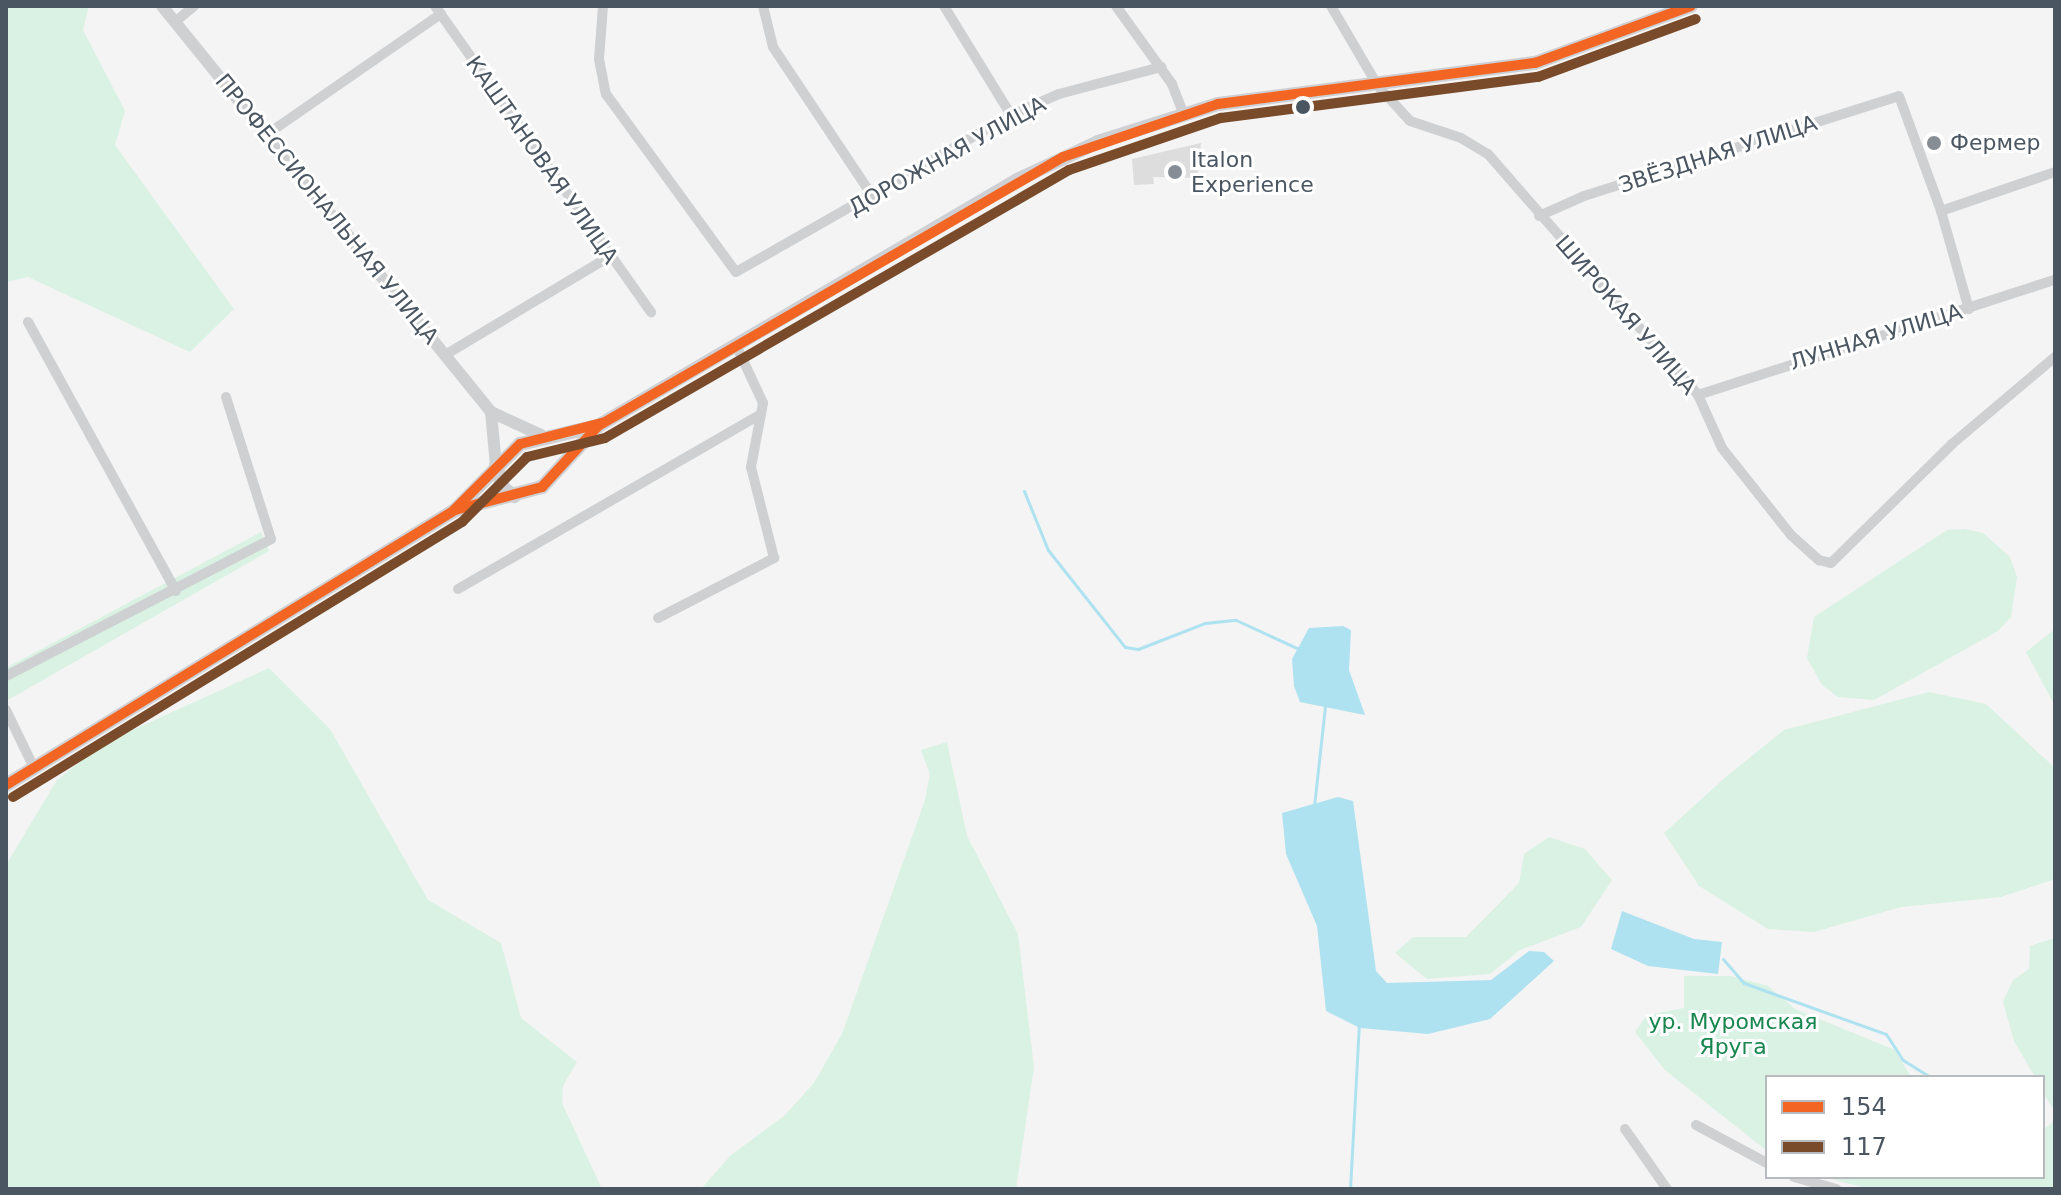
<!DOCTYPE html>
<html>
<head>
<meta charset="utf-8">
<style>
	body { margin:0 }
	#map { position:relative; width:2061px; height:1195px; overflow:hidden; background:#f4f4f4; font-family:"DejaVu Sans",sans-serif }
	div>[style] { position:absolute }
	.green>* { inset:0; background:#d9f2e3 }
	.water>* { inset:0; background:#aee2f0 }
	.stream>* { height:3px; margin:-1.5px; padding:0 1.5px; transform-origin:1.5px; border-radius:1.5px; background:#aee2f0 }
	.building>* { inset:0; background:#ddddde }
	.minor>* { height:10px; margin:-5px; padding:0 5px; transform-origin:5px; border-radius:5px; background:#ced0d2 }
	.tertiary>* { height:12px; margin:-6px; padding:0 6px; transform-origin:6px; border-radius:6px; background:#ced0d2 }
	.secondary>* { height:14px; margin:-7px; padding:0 7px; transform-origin:7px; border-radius:7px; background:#ced0d4 }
	.bus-1>* { height:10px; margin:-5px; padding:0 5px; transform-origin:5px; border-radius:5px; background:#f26522 }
	.bus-2>* { height:10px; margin:-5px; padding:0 5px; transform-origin:5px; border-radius:5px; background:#7a4b2a }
	.dots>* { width:22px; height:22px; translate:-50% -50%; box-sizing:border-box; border:4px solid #fff; border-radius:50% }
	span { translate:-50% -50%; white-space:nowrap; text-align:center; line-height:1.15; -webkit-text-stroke:6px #fff; paint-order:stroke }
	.poi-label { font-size:22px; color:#4a5661 }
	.left { translate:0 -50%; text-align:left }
	.street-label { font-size:22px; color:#4a5661 }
	.park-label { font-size:22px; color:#17864f }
	.frame { position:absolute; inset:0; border:8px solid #4a5661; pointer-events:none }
	.legend { position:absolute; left:1765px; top:1075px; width:280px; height:104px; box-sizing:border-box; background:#fff; border:2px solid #b7bbc0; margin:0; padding:10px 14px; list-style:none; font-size:24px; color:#4a5661 }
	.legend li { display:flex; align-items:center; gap:16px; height:40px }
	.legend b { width:40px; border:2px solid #b7bbc0 }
</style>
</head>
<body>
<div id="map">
	<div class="green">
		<div style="clip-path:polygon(6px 6px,89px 6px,83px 30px,125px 111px,115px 145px,234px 309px,190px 352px,28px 277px,6px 282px)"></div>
		<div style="clip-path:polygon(1965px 529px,1983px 533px,2010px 557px,2017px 577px,2011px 617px,1998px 631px,1874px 700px,1838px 697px,1822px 685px,1807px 658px,1814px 617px,1947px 530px)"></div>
		<div style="clip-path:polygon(261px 532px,269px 551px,6px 701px,6px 668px)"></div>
		<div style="clip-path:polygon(2055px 629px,2055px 706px,2026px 652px)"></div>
		<div style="clip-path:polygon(269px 668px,330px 729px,428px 900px,501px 943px,521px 1018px,577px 1062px,563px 1086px,562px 1103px,602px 1189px,6px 1189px,6px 865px,57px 780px,104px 743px)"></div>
		<div style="clip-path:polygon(1929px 692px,1986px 704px,2055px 768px,2055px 879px,2001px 897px,1901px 907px,1814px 932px,1768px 929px,1699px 886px,1664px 833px,1727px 776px,1784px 730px)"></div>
		<div style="clip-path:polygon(947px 742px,967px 836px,1018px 934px,1034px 1067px,1016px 1189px,701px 1189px,731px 1155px,784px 1116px,814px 1083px,842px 1034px,925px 800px,930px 774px,921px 750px)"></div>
		<div style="clip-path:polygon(1549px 837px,1585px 849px,1612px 880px,1581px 927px,1520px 950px,1490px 974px,1427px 979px,1395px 953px,1413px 937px,1466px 937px,1519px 883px,1524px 854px)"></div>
		<div style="clip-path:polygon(2055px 938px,2055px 1112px,2043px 1093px,2043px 1077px,2035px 1077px,2014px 1041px,2003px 1002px,2013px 980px,2029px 969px,2030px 946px)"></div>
		<div style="clip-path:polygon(1684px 976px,1731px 976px,1768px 986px,1795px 1009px,1895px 1050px,1911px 1077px,1767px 1077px,1767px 1151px,1665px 1070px,1635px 1032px,1647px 1015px,1684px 1008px)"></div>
		<div style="clip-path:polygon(2055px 1120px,2055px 1189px,1871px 1189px,1822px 1177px,2043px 1177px,2043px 1130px)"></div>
	</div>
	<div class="water">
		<div style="clip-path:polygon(1343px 626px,1351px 630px,1349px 670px,1365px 715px,1300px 702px,1294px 686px,1292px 659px,1309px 628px)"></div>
		<div style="clip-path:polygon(1338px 797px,1353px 801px,1376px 971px,1387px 983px,1491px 980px,1529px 951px,1544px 952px,1554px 961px,1490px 1019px,1428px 1034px,1360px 1028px,1326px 1011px,1317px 926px,1286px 854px,1282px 813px)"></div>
		<div style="clip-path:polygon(1622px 911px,1694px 939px,1722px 942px,1718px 974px,1648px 966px,1611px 949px)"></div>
	</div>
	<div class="stream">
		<div style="left:1024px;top:491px;width:64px;rotate:67.9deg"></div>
		<div style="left:1048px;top:550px;width:124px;rotate:51.6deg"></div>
		<div style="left:1125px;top:647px;width:13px;rotate:9deg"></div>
		<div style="left:1138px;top:649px;width:72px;rotate:-21.2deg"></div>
		<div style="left:1205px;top:623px;width:31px;rotate:-6deg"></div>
		<div style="left:1236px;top:620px;width:72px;rotate:24.8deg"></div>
		<div style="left:1314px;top:806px;width:100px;rotate:-83.7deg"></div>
		<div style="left:1723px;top:959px;width:32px;rotate:49deg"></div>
		<div style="left:1744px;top:983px;width:151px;rotate:19.8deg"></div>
		<div style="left:1886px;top:1034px;width:31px;rotate:57deg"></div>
		<div style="left:1903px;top:1060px;width:32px;rotate:32deg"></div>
		<div style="left:1350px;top:1189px;width:165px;rotate:-86.9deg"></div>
	</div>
	<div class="building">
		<div style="clip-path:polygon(1201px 143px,1197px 178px,1153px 177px,1154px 184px,1134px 185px,1132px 159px)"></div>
	</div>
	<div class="minor">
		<div style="left:435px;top:6px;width:375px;rotate:54.8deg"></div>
		<div style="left:603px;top:6px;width:53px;rotate:94.3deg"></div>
		<div style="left:599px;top:59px;width:36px;rotate:79deg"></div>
		<div style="left:606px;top:94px;width:220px;rotate:53.9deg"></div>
		<div style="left:736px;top:272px;width:317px;rotate:-29.7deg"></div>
		<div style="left:1011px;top:115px;width:52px;rotate:-23.6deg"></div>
		<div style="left:1059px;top:94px;width:106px;rotate:-14.8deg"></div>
		<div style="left:763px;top:6px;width:42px;rotate:76.3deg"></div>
		<div style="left:773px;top:47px;width:180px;rotate:56.3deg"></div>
		<div style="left:944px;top:6px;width:128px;rotate:58.4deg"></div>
		<div style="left:1116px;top:6px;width:96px;rotate:54.3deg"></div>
		<div style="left:1172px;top:84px;width:31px;rotate:69deg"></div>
		<div style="left:1331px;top:6px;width:93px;rotate:59.6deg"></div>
		<div style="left:1378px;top:86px;width:47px;rotate:47.6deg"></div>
		<div style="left:1410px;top:121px;width:54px;rotate:18.4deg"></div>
		<div style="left:1461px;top:138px;width:31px;rotate:31deg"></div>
		<div style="left:1488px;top:154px;width:320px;rotate:48.9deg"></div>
		<div style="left:1698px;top:395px;width:58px;rotate:65.6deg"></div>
		<div style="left:1722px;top:448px;width:111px;rotate:51.6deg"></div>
		<div style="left:1791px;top:535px;width:38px;rotate:42deg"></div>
		<div style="left:1819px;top:560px;width:12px;rotate:14deg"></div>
		<div style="left:1831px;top:563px;width:170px;rotate:-44.5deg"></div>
		<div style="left:1952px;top:444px;width:135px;rotate:-40.2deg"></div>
		<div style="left:175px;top:22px;width:25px;rotate:-40deg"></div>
		<div style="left:266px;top:135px;width:213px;rotate:-34.7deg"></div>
		<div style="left:1941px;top:211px;width:102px;rotate:74.1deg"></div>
		<div style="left:1539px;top:216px;width:49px;rotate:-24deg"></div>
		<div style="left:1584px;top:196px;width:330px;rotate:-17.6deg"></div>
		<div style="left:1899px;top:96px;width:122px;rotate:69.9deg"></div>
		<div style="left:1941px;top:211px;width:120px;rotate:-18.9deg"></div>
		<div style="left:28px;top:322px;width:307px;rotate:61.2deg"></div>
		<div style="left:445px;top:355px;width:191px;rotate:-30.9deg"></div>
		<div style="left:1698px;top:395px;width:375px;rotate:-17.9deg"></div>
		<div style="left:458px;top:589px;width:350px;rotate:-30deg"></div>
		<div style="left:658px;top:618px;width:131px;rotate:-27.3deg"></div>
		<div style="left:774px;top:558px;width:94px;rotate:-104.2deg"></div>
		<div style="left:751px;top:467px;width:65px;rotate:-79.4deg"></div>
		<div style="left:763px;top:403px;width:64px;rotate:-115deg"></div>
		<div style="left:6px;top:676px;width:298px;rotate:-27.3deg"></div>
		<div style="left:271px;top:539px;width:149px;rotate:-107.6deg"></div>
		<div style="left:6px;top:710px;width:64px;rotate:64.2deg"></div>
		<div style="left:1696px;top:1125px;width:81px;rotate:28.2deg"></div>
		<div style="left:1625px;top:1129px;width:73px;rotate:55deg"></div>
		<div style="left:1794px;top:1177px;width:44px;rotate:15.9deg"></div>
	</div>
	<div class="tertiary">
		<div style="left:162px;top:6px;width:523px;rotate:50.98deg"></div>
		<div style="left:491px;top:412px;width:55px;rotate:24.7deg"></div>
		<div style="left:491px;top:412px;width:54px;rotate:84.7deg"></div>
	</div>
	<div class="secondary">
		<div style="left:496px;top:466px;width:23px;rotate:72deg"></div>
		<div style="left:503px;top:488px;width:14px;rotate:36deg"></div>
		<div style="left:455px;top:510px;width:90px;rotate:-14.8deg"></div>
		<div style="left:542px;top:487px;width:83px;rotate:-47.4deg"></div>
		<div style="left:598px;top:426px;width:486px;rotate:-30.4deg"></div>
		<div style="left:1017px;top:180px;width:89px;rotate:-25.1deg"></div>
		<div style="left:1098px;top:142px;width:126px;rotate:-17.6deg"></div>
		<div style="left:1218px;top:104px;width:320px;rotate:-7.4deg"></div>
		<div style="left:1535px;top:63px;width:166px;rotate:-20.1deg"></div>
		<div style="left:6px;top:785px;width:527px;rotate:-31.49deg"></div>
		<div style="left:455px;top:510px;width:93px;rotate:-45.4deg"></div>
		<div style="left:520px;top:444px;width:79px;rotate:-13.2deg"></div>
	</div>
	<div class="bus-1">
		<div style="left:454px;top:510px;width:93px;rotate:-45deg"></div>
		<div style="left:520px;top:444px;width:85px;rotate:-14.4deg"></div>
		<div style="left:6px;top:785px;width:527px;rotate:-31.49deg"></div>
		<div style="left:455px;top:510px;width:90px;rotate:-14.8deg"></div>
		<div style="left:542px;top:487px;width:83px;rotate:-47.4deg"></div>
		<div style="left:598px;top:426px;width:537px;rotate:-30.05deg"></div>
		<div style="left:1063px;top:157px;width:164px;rotate:-18.9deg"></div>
		<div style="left:1218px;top:104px;width:320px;rotate:-7.4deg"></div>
		<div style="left:1535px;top:63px;width:166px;rotate:-20.1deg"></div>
	</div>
	<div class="bus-2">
		<div style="left:13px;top:797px;width:527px;rotate:-31.49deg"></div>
		<div style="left:462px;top:522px;width:92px;rotate:-45deg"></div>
		<div style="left:527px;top:457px;width:80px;rotate:-13.7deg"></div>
		<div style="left:605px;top:438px;width:536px;rotate:-30.01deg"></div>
		<div style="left:1069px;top:170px;width:161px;rotate:-18.9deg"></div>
		<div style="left:1221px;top:118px;width:320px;rotate:-7.4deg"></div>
		<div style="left:1538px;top:77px;width:168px;rotate:-20.2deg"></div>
	</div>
	<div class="dots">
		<div style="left:1303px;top:107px;background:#4a5661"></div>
		<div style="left:1934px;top:143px;background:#868d94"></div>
		<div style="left:1175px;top:172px;background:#868d94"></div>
	</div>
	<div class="poi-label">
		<span class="left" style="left:1950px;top:143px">Фермер</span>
		<span class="left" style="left:1191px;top:172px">Italon<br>Experience</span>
	</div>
	<div class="street-label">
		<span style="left:1718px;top:154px;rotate:-18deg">ЗВЁЗДНАЯ УЛИЦА</span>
		<span style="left:947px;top:156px;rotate:-29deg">ДОРОЖНАЯ УЛИЦА</span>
		<span style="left:542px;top:160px;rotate:55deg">КАШТАНОВАЯ УЛИЦА</span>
		<span style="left:327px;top:209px;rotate:51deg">ПРОФЕССИОНАЛЬНАЯ УЛИЦА</span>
		<span style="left:1626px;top:315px;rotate:49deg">ШИРОКАЯ УЛИЦА</span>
		<span style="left:1876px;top:337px;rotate:-17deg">ЛУННАЯ УЛИЦА</span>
	</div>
	<div class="park-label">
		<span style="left:1733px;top:1034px">ур. Муромская<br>Яруга</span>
	</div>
	<div class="frame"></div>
	<ul class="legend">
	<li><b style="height:10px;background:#f26522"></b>154</li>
	<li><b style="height:10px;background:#7a4b2a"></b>117</li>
	</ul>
</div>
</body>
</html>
